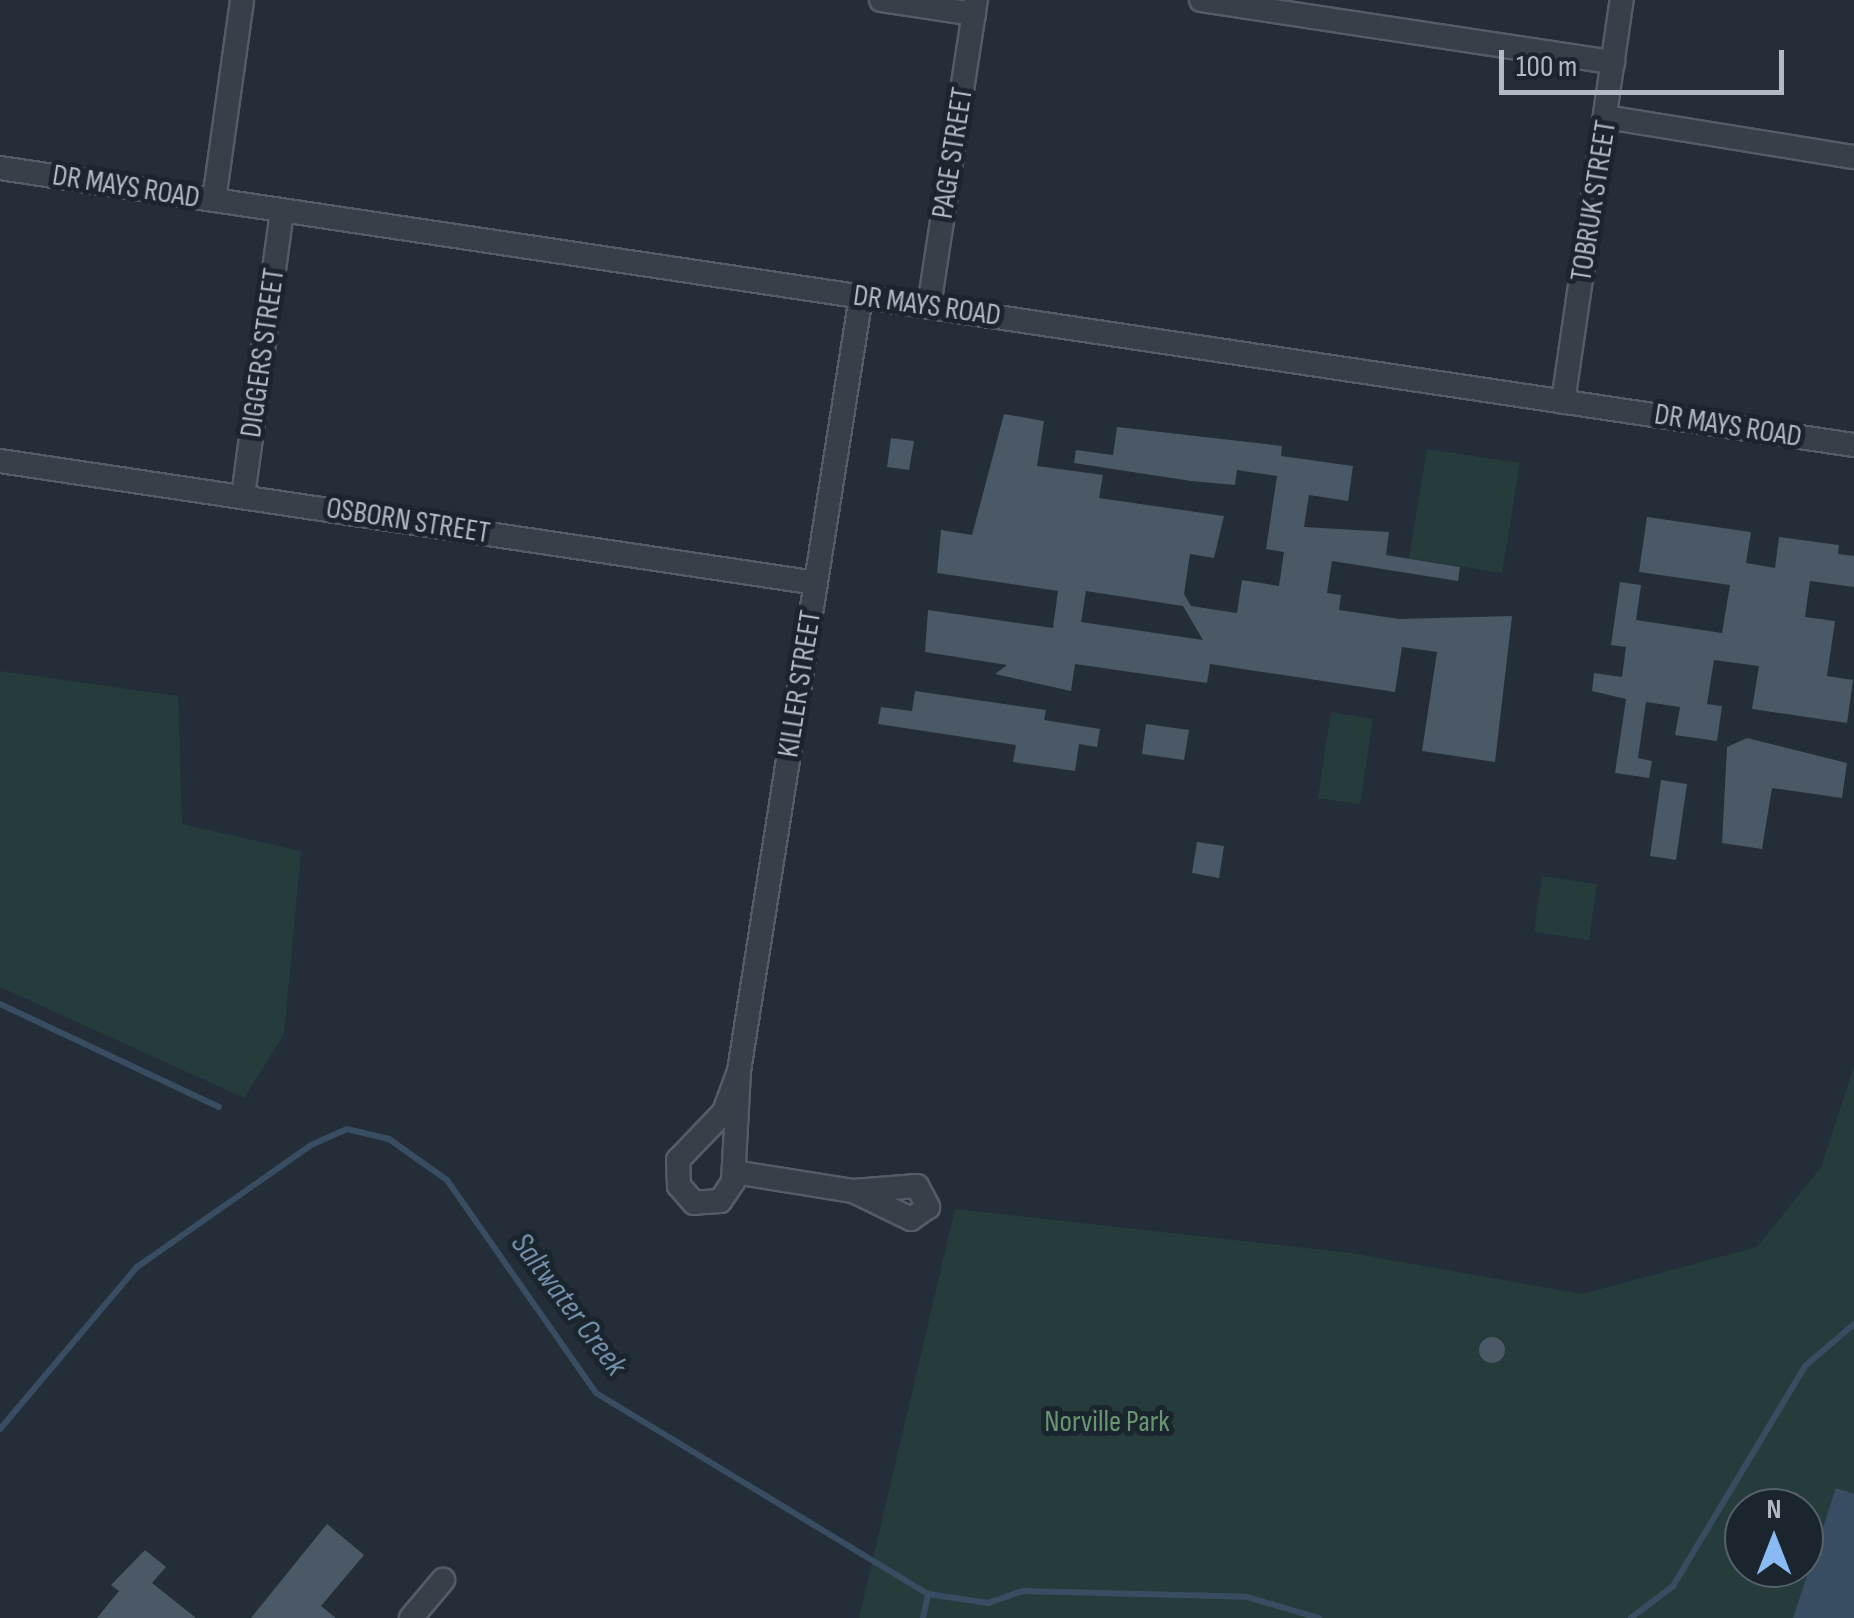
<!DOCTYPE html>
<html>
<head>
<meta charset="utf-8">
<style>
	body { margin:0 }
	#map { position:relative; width:1854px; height:1618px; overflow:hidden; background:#232e39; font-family:"Sofia Sans Condensed",sans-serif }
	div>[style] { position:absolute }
	.green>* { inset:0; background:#263b3b }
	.water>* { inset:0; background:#394d62 }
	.stream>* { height:6px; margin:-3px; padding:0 3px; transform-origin:3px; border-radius:3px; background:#394d62 }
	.building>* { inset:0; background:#4b5865 }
	.round { border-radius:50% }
	.roads { filter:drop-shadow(2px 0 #545d67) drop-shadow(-2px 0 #545d67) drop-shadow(0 2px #545d67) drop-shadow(0 -2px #545d67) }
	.minor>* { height:22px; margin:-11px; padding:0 11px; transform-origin:11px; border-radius:11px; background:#364049 }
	span { translate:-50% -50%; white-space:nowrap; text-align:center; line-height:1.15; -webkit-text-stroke:10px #1b252e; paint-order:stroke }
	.street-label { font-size:30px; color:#b1bac5 }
	.park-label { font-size:30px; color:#699570 }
	.water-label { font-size:32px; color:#728ea8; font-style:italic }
	.north { position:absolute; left:1724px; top:1488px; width:100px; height:100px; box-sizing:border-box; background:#1b252e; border:2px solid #57616a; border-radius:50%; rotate:0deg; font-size:28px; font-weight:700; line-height:40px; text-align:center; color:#b1bac5 }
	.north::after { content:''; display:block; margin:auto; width:35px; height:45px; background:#89baf3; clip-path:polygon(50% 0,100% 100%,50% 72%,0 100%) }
	.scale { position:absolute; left:1499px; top:50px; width:285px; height:45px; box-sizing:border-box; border:5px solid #b1bac5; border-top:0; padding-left:12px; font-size:30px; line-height:35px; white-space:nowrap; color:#b1bac5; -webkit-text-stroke:8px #1b252e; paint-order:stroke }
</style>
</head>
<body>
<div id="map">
	<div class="green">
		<div style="clip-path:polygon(1427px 449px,1520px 463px,1502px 573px,1409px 558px)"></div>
		<div style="clip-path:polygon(0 671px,178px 696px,182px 824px,301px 851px,284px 1034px,244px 1098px,0 987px)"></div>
		<div style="clip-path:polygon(1331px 712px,1373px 719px,1360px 804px,1318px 798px)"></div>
		<div style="clip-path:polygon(1542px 876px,1597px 884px,1589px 940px,1534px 932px)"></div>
		<div style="clip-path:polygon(evenodd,1854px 1066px,1854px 1618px,859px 1618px,955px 1209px,1351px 1253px,1582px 1294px,1757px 1247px,1821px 1167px,1854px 1066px,1744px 1508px,1804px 1508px,1804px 1568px,1744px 1568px,1744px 1508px)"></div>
	</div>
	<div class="water">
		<div style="clip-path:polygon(1836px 1488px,1854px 1494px,1854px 1618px,1793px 1618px)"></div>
	</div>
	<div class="stream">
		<div style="left:0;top:1004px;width:242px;rotate:25.2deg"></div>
		<div style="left:0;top:1429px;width:212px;rotate:-49.8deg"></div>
		<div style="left:137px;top:1267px;width:213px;rotate:-35deg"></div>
		<div style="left:311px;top:1145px;width:39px;rotate:-24deg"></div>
		<div style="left:347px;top:1129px;width:43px;rotate:13.4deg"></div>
		<div style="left:389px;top:1139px;width:71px;rotate:35.3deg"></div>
		<div style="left:447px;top:1180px;width:260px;rotate:55deg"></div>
		<div style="left:596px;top:1393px;width:388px;rotate:31.2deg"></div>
		<div style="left:928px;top:1594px;width:61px;rotate:8.5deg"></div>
		<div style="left:988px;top:1603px;width:37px;rotate:-19deg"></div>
		<div style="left:1023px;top:1591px;width:224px;rotate:1.5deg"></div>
		<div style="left:1247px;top:1597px;width:75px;rotate:16.3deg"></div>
		<div style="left:923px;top:1618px;width:25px;rotate:-78deg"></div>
		<div style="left:1631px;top:1618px;width:53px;rotate:-37.3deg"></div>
		<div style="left:1673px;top:1586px;width:257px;rotate:-59deg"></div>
		<div style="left:1805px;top:1366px;width:65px;rotate:-40.6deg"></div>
	</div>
	<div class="building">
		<div style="clip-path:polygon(evenodd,1004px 414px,1044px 421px,1037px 466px,1103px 475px,1099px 498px,1224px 516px,1214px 558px,1190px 554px,1184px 594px,1191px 606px,1237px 613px,1242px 580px,1279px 586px,1284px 552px,1266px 549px,1277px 476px,1237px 470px,1235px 485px,1191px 481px,1074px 463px,1076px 450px,1113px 455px,1117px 427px,1282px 446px,1281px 456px,1353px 466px,1348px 501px,1309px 495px,1304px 527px,1389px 532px,1386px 555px,1460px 567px,1458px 581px,1332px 561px,1327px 593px,1341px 595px,1339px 610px,1399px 619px,1512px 616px,1495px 762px,1422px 751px,1437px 652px,1402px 647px,1395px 692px,1210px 664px,1207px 683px,1075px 664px,1071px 691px,995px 674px,1007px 665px,925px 652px,928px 610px,1053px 628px,1058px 591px,937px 573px,941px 530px,972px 535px,1004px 414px,1086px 591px,1183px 606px,1203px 640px,1081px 622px,1086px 591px)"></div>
		<div style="clip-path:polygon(891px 438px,914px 441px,909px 470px,887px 467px)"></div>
		<div style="clip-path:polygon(1647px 517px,1751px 532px,1746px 563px,1775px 568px,1779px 537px,1839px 545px,1838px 554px,1854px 556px,1854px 587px,1810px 581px,1805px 617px,1835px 621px,1827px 676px,1853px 680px,1847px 723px,1752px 709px,1759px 666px,1714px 660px,1707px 704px,1722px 706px,1717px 741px,1675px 735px,1680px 707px,1646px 702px,1638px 758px,1652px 761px,1649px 778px,1615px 773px,1626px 699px,1592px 691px,1594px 673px,1622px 677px,1626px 647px,1611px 645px,1620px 582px,1641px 585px,1636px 620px,1722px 633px,1730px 585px,1639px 572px)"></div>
		<div style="clip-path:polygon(915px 691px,1046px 710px,1044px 720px,1100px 729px,1097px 747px,1079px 744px,1075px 771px,1013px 762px,1016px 745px,878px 724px,881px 707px,912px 711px)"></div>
		<div style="clip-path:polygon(1146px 724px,1189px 730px,1184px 760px,1142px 754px)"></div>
		<div style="clip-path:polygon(1747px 738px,1847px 763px,1842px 798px,1772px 788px,1762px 849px,1722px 843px,1727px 747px)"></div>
		<div style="clip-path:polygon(1661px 780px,1687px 784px,1676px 860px,1650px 856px)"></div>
		<div style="clip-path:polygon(1197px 842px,1224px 846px,1219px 878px,1192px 873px)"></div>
		<div class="round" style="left:1479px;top:1337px;width:26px;height:26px"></div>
		<div style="clip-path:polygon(327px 1524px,364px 1555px,321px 1606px,336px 1618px,251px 1618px)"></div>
		<div style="clip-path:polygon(145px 1550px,166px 1567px,152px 1583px,196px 1618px,97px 1618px,119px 1591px,111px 1585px)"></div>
	</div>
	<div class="roads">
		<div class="minor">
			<div style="left:881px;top:0;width:94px;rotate:8.6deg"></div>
			<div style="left:1201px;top:0;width:417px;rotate:8.6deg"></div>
			<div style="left:1606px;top:117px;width:251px;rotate:9.2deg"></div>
			<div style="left:0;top:168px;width:1875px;rotate:8.5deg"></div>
			<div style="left:214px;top:200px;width:202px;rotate:-82deg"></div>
			<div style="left:929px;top:306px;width:310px;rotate:-81.3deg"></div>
			<div style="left:1563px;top:402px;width:406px;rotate:-81.7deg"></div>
			<div style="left:0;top:461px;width:825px;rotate:8.5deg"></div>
			<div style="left:243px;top:496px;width:288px;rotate:-82.2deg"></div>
			<div style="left:739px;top:1071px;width:111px;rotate:93.1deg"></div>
			<div style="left:733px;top:1182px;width:23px;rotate:124deg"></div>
			<div style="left:720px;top:1201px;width:26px;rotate:176deg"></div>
			<div style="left:694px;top:1203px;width:23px;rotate:-131deg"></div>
			<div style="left:679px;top:1186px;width:26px;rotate:-92deg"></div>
			<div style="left:678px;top:1160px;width:66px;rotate:-46.2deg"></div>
			<div style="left:724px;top:1112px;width:44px;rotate:-69.9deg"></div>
			<div style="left:739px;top:1071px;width:785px;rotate:-81.05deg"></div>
			<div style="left:734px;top:1172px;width:121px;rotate:9.1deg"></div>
			<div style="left:853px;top:1191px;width:64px;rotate:-4.5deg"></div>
			<div style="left:917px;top:1186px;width:24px;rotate:62deg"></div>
			<div style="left:928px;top:1207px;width:21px;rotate:145deg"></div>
			<div style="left:911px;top:1219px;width:64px;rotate:-154.2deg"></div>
			<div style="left:411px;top:1618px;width:50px;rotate:-49.9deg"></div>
		</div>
	</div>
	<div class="street-label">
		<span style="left:953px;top:153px;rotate:-81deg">PAGE STREET</span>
		<span style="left:126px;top:187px;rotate:9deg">DR MAYS ROAD</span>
		<span style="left:1594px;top:201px;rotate:-81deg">TOBRUK STREET</span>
		<span style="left:927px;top:306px;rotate:8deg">DR MAYS ROAD</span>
		<span style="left:263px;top:353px;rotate:-82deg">DIGGERS STREET</span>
		<span style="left:1728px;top:426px;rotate:9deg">DR MAYS ROAD</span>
		<span style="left:408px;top:521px;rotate:9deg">OSBORN STREET</span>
		<span style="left:800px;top:684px;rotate:-81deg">KILLER STREET</span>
	</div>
	<div class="park-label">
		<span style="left:1107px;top:1422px">Norville Park</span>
	</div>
	<div class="water-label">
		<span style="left:568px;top:1305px;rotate:53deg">Saltwater Creek</span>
	</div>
	<div class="north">N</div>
	<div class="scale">100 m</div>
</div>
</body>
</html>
